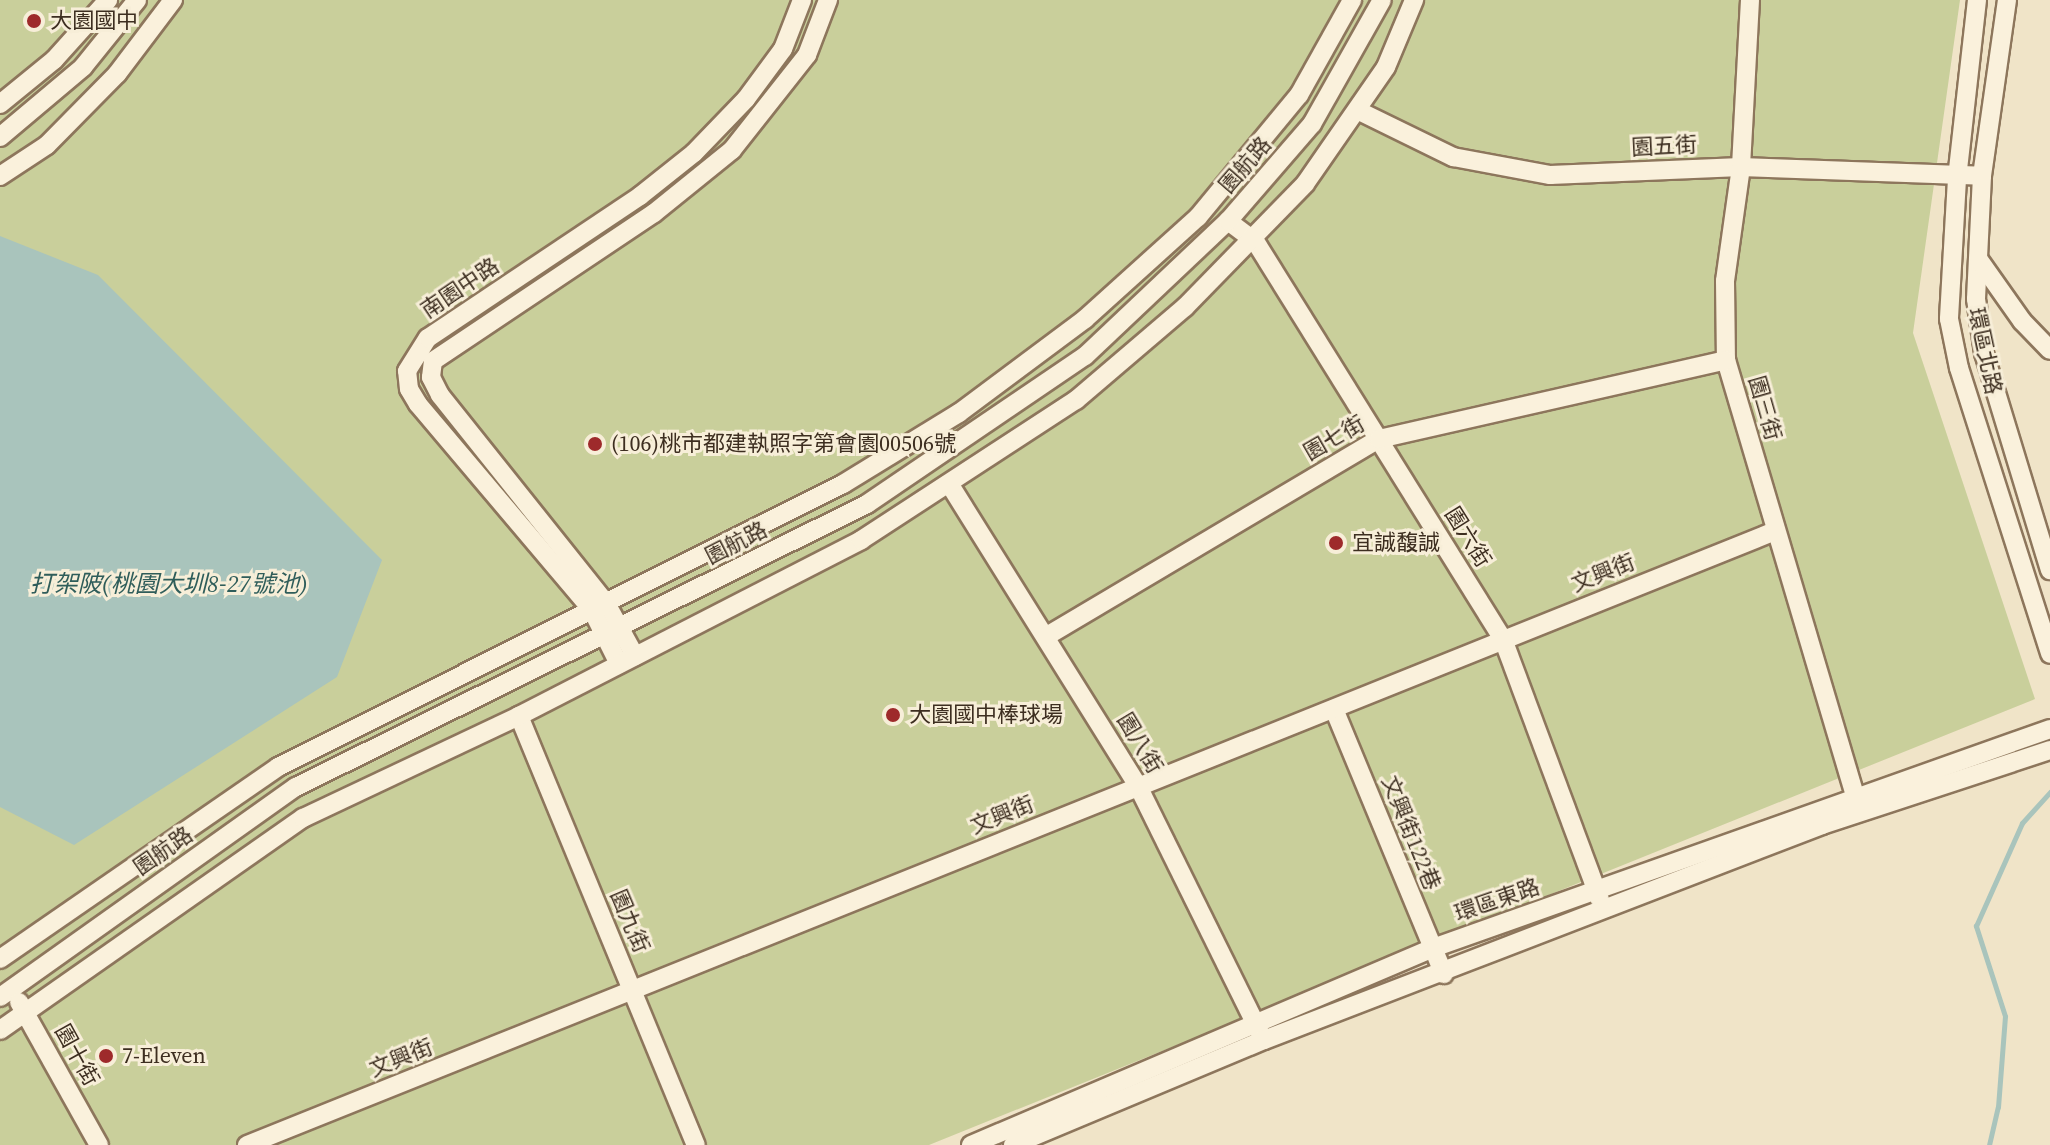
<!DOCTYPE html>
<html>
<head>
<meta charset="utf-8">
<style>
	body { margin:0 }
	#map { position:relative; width:2050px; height:1145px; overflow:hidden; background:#f0e4c8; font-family:"Source Serif 4","Noto Sans TC",serif }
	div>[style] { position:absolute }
	.green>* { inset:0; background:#c9cf9b }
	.water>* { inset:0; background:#a9c4bc }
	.stream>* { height:5px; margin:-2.5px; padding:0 2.5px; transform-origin:2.5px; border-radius:2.5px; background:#a9c4bc }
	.roads { filter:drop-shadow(2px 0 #8d765c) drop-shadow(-2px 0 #8d765c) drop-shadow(0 2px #8d765c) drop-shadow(0 -2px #8d765c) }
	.minor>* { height:18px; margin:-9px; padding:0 9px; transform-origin:9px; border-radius:9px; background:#faf1dc }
	.dots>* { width:22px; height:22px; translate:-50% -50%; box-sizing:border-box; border:4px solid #f7eed8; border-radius:50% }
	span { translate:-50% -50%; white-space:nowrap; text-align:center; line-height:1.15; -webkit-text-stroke:6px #f7eed8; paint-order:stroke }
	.poi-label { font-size:22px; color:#3d2e20 }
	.left { translate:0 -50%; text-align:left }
	.street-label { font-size:22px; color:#3d2e20 }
	.water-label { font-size:24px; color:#2f5d5a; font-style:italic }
</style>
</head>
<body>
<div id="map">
	<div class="green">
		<div style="clip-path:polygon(0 0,1960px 0,1913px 333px,2035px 699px,929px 1145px,0 1145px)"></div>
	</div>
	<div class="water">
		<div style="clip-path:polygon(0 236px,98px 275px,382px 560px,337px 677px,74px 845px,0 807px)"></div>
	</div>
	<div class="stream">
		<div style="left:1989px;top:1145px;width:39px;rotate:-77deg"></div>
		<div style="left:1998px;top:1107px;width:91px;rotate:-85.6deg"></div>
		<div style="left:2005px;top:1016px;width:95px;rotate:-107.9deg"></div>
		<div style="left:1976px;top:926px;width:113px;rotate:-65.9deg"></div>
		<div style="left:2022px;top:823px;width:42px;rotate:-47.9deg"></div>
	</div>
	<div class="roads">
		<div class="minor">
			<div style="left:1750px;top:0;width:167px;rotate:93.1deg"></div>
			<div style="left:1741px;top:167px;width:115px;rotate:98deg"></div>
			<div style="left:1725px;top:281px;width:79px;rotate:89.3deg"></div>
			<div style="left:1726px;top:360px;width:468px;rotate:73.5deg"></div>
			<div style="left:1977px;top:0;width:180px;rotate:96.4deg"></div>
			<div style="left:1957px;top:179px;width:140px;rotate:93.3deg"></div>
			<div style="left:1949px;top:319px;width:50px;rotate:78.5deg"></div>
			<div style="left:1959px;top:368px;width:300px;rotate:72.3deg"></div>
			<div style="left:2007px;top:0;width:178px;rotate:98.1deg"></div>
			<div style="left:1982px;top:176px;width:123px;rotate:92.8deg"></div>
			<div style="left:1976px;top:299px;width:55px;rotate:81.6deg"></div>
			<div style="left:1984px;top:353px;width:227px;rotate:73.1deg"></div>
			<div style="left:0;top:104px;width:70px;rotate:-39.2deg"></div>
			<div style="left:54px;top:60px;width:81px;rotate:-48deg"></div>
			<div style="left:1359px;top:111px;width:105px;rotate:26.1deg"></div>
			<div style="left:1453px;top:157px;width:99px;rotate:10.5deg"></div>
			<div style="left:1550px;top:175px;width:191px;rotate:-2.4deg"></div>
			<div style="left:1741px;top:167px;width:241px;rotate:2.1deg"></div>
			<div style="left:0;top:137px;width:109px;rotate:-40.1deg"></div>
			<div style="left:83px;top:67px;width:86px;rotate:-51.1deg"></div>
			<div style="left:0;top:176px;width:56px;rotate:-33.4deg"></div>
			<div style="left:47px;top:145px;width:100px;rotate:-45.4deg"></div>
			<div style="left:117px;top:74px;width:93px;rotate:-52.9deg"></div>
			<div style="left:1228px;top:221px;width:34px;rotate:37deg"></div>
			<div style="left:1255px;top:241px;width:469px;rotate:58.1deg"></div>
			<div style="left:1503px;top:639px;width:278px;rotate:69.6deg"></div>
			<div style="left:1979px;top:260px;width:75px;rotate:54.8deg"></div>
			<div style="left:2022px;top:321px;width:40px;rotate:46deg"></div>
			<div style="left:950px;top:485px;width:355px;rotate:58deg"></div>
			<div style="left:1138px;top:786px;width:278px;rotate:63.7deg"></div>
			<div style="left:1047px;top:636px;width:386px;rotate:-30.7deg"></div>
			<div style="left:1379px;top:439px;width:356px;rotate:-12.8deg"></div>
			<div style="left:635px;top:656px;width:60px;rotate:-118.7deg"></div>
			<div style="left:606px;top:603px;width:266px;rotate:-128.6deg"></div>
			<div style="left:440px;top:395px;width:20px;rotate:-117deg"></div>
			<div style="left:431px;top:377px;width:16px;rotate:-83deg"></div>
			<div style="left:433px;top:361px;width:266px;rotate:-33.8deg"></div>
			<div style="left:654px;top:213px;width:100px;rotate:-38.9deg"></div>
			<div style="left:732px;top:150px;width:121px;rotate:-51.7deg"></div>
			<div style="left:807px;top:55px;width:59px;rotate:-69.1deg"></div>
			<div style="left:619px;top:664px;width:60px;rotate:-116.6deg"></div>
			<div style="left:592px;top:610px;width:270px;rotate:-130.2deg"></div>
			<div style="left:418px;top:404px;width:17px;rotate:-121deg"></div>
			<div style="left:409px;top:389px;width:18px;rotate:-96deg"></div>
			<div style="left:407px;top:371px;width:39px;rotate:-58deg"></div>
			<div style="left:428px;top:338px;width:255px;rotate:-33.8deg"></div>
			<div style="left:640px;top:196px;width:69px;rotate:-38.5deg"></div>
			<div style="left:694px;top:153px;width:75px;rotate:-46.1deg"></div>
			<div style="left:746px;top:99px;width:62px;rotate:-53.5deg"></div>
			<div style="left:783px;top:49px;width:53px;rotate:-68.8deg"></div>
			<div style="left:1334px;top:709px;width:287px;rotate:67.5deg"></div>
			<div style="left:519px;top:716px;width:464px;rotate:67.6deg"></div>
			<div style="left:0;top:959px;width:338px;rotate:-34.6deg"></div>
			<div style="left:278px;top:767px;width:632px;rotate:-26.61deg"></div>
			<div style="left:843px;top:484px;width:136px;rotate:-31.5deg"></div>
			<div style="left:959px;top:413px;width:157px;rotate:-36.7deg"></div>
			<div style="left:1085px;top:319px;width:152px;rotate:-42.1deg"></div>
			<div style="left:1198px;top:217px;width:158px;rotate:-50.4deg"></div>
			<div style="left:1299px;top:95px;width:109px;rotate:-60.8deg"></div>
			<div style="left:0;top:997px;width:363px;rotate:-35.4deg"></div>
			<div style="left:296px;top:787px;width:637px;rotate:-26.36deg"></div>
			<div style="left:867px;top:504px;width:263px;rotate:-34.2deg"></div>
			<div style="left:1085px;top:356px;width:197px;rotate:-43.4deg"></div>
			<div style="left:1228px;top:221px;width:128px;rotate:-49.1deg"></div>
			<div style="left:1312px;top:124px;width:142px;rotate:-60.6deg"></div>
			<div style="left:19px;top:1002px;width:164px;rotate:60.8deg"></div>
			<div style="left:0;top:1030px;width:370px;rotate:-35deg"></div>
			<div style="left:303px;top:818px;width:239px;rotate:-25.3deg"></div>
			<div style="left:519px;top:716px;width:385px;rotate:-27.2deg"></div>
			<div style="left:861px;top:540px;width:257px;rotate:-33.1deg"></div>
			<div style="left:1076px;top:400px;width:143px;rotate:-40.5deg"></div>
			<div style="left:1185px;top:307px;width:172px;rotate:-45.7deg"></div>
			<div style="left:1305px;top:184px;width:142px;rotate:-55.3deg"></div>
			<div style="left:1386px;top:67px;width:73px;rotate:-67.3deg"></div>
			<div style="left:247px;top:1145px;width:1647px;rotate:-21.89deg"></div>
			<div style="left:971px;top:1145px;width:502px;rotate:-23.09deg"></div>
			<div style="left:1433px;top:948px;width:655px;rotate:-19.54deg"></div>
			<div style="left:1013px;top:1145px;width:272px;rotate:-22.7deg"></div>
			<div style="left:1264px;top:1040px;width:598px;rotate:-21.07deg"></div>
			<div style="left:1822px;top:825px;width:240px;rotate:-18.2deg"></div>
		</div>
	</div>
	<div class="dots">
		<div style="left:34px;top:21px;background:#9e2a2b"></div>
		<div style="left:595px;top:444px;background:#9e2a2b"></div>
		<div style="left:1336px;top:543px;background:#9e2a2b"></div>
		<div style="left:893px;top:715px;background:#9e2a2b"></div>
		<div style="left:106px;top:1056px;background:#9e2a2b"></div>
	</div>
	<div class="poi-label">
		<span class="left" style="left:50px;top:21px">大園國中</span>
		<span class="left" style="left:611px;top:444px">(106)桃市都建執照字第會園00506號</span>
		<span class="left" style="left:1352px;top:543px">宜誠馥誠</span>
		<span class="left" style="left:909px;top:715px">大園國中棒球場</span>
		<span class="left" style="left:122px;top:1056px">7-Eleven</span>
	</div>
	<div class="street-label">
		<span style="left:1664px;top:146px;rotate:-3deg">園五街</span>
		<span style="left:1245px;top:165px;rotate:-49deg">園航路</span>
		<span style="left:460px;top:288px;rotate:-34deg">南園中路</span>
		<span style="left:1985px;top:351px;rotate:78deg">環區北路</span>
		<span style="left:1765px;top:408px;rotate:74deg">園三街</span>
		<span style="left:1334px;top:438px;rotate:-30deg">園七街</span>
		<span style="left:1468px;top:537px;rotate:58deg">園六街</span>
		<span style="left:736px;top:543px;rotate:-27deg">園航路</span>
		<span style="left:1603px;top:573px;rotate:-22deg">文興街</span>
		<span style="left:1140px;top:743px;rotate:59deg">園八街</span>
		<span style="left:1002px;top:815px;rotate:-22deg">文興街</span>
		<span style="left:1411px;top:833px;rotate:68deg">文興街122巷</span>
		<span style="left:163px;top:851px;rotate:-35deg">園航路</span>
		<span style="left:1497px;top:900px;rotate:-19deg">環區東路</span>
		<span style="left:630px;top:921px;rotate:67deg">園九街</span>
		<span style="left:77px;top:1055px;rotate:61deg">園十街</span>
		<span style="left:401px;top:1058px;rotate:-22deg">文興街</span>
	</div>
	<div class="water-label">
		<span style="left:169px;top:584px">打架陂(桃園大圳8-27號池)</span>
	</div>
</div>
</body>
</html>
